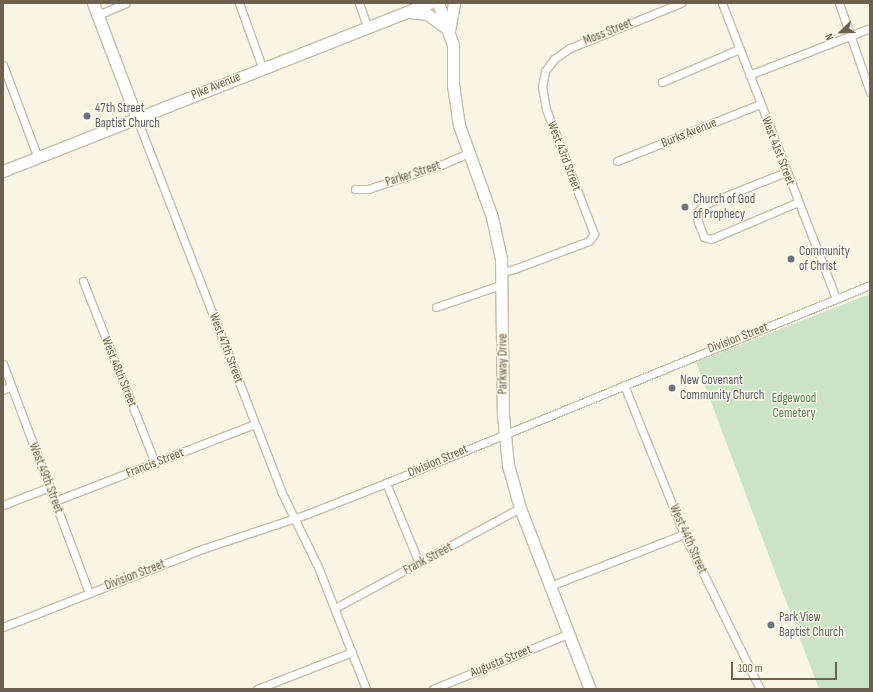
<!DOCTYPE html>
<html>
<head>
<meta charset="utf-8">
<style>
	body { margin:0 }
	#map { position:relative; width:873px; height:692px; overflow:hidden; background:#f9f5e4; font-family:"Sofia Sans Condensed",sans-serif }
	div>[style] { position:absolute }
	.green>* { inset:0; background:#cbe4c5 }
	.roads { filter:drop-shadow(1px 0 #c6bcaa) drop-shadow(-1px 0 #c6bcaa) drop-shadow(0 1px #c6bcaa) drop-shadow(0 -1px #c6bcaa) }
	.street>* { height:7px; margin:-3.5px; padding:0 3.5px; transform-origin:3.5px; border-radius:3.5px; background:#fff }
	.secondary>* { height:11px; margin:-5.5px; padding:0 5.5px; transform-origin:5.5px; border-radius:5.5px; background:#fff }
	.dots>* { width:11px; height:11px; translate:-50% -50%; box-sizing:border-box; border:2px solid #fcf9ea; border-radius:50% }
	span { translate:-50% -50%; white-space:nowrap; text-align:center; line-height:1.15; -webkit-text-stroke:3px #fcf9ea; paint-order:stroke }
	.street-label { font-size:13px; color:#6d604e }
	.worship-label { font-size:13px; color:#5b616d }
	.left { translate:0 -50%; text-align:left }
	.park-label { font-size:13px; color:#517c4e }
	.frame { position:absolute; inset:0; border:4px solid #6d604e; pointer-events:none }
	.north { position:absolute; left:821px; top:12px; width:40px; height:40px; -webkit-text-stroke:3px #fcf9ea; paint-order:stroke; rotate:247deg; font-size:11px; font-weight:700; line-height:16px; text-align:center; color:#6d604e }
	.north::after { content:''; display:block; margin:auto; width:14px; height:18px; background:#6d604e; clip-path:polygon(50% 0,100% 100%,50% 72%,0 100%) }
	.scale { position:absolute; left:731px; top:662px; width:106px; height:18px; box-sizing:border-box; border:2px solid #6d604e; border-top:0; padding-left:5px; font-size:12px; line-height:14px; white-space:nowrap; color:#6d604e; -webkit-text-stroke:3px #fcf9ea; paint-order:stroke }
</style>
</head>
<body>
<div id="map">
	<div class="green">
		<div style="clip-path:polygon(870px 294px,870px 689px,819px 689px,696px 362px)"></div>
	</div>
	<div class="roads">
		<div class="street">
			<div style="left:239px;top:3px;width:68px;rotate:70.2deg"></div>
			<div style="left:359px;top:3px;width:24px;rotate:71deg"></div>
			<div style="left:722px;top:3px;width:317px;rotate:68.9deg"></div>
			<div style="left:839px;top:3px;width:94px;rotate:70.8deg"></div>
			<div style="left:98px;top:15px;width:30px;rotate:-23deg"></div>
			<div style="left:3px;top:65px;width:99px;rotate:69.4deg"></div>
			<div style="left:749px;top:75px;width:130px;rotate:-21.2deg"></div>
			<div style="left:662px;top:82px;width:84px;rotate:-23.2deg"></div>
			<div style="left:137px;top:119px;width:399px;rotate:68.8deg"></div>
			<div style="left:281px;top:491px;width:85px;rotate:64deg"></div>
			<div style="left:318px;top:567px;width:131px;rotate:68.5deg"></div>
			<div style="left:617px;top:161px;width:154px;rotate:-21.7deg"></div>
			<div style="left:786px;top:172px;width:89px;rotate:158.3deg"></div>
			<div style="left:703px;top:205px;width:10px;rotate:127deg"></div>
			<div style="left:697px;top:213px;width:9px;rotate:84deg"></div>
			<div style="left:698px;top:222px;width:16px;rotate:68deg"></div>
			<div style="left:704px;top:237px;width:7px;rotate:16deg"></div>
			<div style="left:711px;top:239px;width:95px;rotate:-23deg"></div>
			<div style="left:355px;top:189px;width:13px"></div>
			<div style="left:368px;top:189px;width:79px;rotate:-18.4deg"></div>
			<div style="left:443px;top:164px;width:28px;rotate:-23deg"></div>
			<div style="left:502px;top:272px;width:12px;rotate:-14deg"></div>
			<div style="left:514px;top:269px;width:80px;rotate:-20.5deg"></div>
			<div style="left:589px;top:241px;width:9px;rotate:-54deg"></div>
			<div style="left:594px;top:234px;width:134px;rotate:-111deg"></div>
			<div style="left:546px;top:109px;width:22px;rotate:-100deg"></div>
			<div style="left:542px;top:87px;width:16px;rotate:-79deg"></div>
			<div style="left:545px;top:71px;width:15px;rotate:-53deg"></div>
			<div style="left:554px;top:59px;width:19px;rotate:-35deg"></div>
			<div style="left:570px;top:48px;width:120px;rotate:-22.1deg"></div>
			<div style="left:83px;top:281px;width:196px;rotate:68.4deg"></div>
			<div style="left:436px;top:307px;width:71px;rotate:-18.9deg"></div>
			<div style="left:3px;top:364px;width:245px;rotate:69.4deg"></div>
			<div style="left:624px;top:385px;width:161px;rotate:68.1deg"></div>
			<div style="left:684px;top:534px;width:173px;rotate:63.9deg"></div>
			<div style="left:3px;top:390px;width:9px;rotate:-27deg"></div>
			<div style="left:386px;top:483px;width:87px;rotate:67.6deg"></div>
			<div style="left:55px;top:501px;width:214px;rotate:-21.1deg"></div>
			<div style="left:3px;top:505px;width:50px;rotate:-21deg"></div>
			<div style="left:550px;top:586px;width:144px;rotate:-21.2deg"></div>
			<div style="left:335px;top:608px;width:210px;rotate:-28.4deg"></div>
			<div style="left:3px;top:627px;width:214px;rotate:-21.4deg"></div>
			<div style="left:202px;top:549px;width:111px;rotate:-18.4deg"></div>
			<div style="left:307px;top:514px;width:85px;rotate:-21.4deg"></div>
			<div style="left:386px;top:483px;width:523px;rotate:-22.25deg"></div>
			<div style="left:257px;top:689px;width:102px;rotate:-21.3deg"></div>
			<div style="left:433px;top:689px;width:146px;rotate:-22.2deg"></div>
		</div>
		<div class="secondary">
			<div style="left:93px;top:3px;width:124px;rotate:69.2deg"></div>
			<div style="left:438px;top:3px;width:45px;rotate:70.3deg"></div>
			<div style="left:453px;top:45px;width:40px;rotate:90deg"></div>
			<div style="left:453px;top:85px;width:40px;rotate:81.5deg"></div>
			<div style="left:459px;top:125px;width:98px;rotate:70.3deg"></div>
			<div style="left:492px;top:217px;width:43px;rotate:77.9deg"></div>
			<div style="left:501px;top:259px;width:156px;rotate:89.3deg"></div>
			<div style="left:503px;top:415px;width:50px;rotate:84.3deg"></div>
			<div style="left:508px;top:465px;width:45px;rotate:74.4deg"></div>
			<div style="left:520px;top:508px;width:194px;rotate:68.9deg"></div>
			<div style="left:410px;top:12px;width:17px;rotate:7deg"></div>
			<div style="left:427px;top:14px;width:24px;rotate:36deg"></div>
			<div style="left:449px;top:31px;width:28px;rotate:-80deg"></div>
			<div style="left:3px;top:171px;width:458px;rotate:-21.5deg"></div>
		</div>
	</div>
	<div class="dots">
		<div style="left:87px;top:116px;background:#6b7280"></div>
		<div style="left:685px;top:207px;background:#6b7280"></div>
		<div style="left:791px;top:259px;background:#6b7280"></div>
		<div style="left:672px;top:388px;background:#6b7280"></div>
		<div style="left:771px;top:625px;background:#6b7280"></div>
	</div>
	<div class="street-label">
		<span style="left:608px;top:32px;rotate:-22deg">Moss Street</span>
		<span style="left:216px;top:86px;rotate:-22deg">Pike Avenue</span>
		<span style="left:689px;top:133px;rotate:-22deg">Burks Avenue</span>
		<span style="left:778px;top:151px;rotate:69deg">West 41st Street</span>
		<span style="left:564px;top:156px;rotate:69deg">West 43rd Street</span>
		<span style="left:413px;top:174px;rotate:-18deg">Parker Street</span>
		<span style="left:738px;top:338px;rotate:-21deg">Division Street</span>
		<span style="left:226px;top:348px;rotate:69deg">West 47th Street</span>
		<span style="left:503px;top:364px;rotate:-90deg">Parkway Drive</span>
		<span style="left:119px;top:372px;rotate:68deg">West 48th Street</span>
		<span style="left:438px;top:461px;rotate:-23deg">Division Street</span>
		<span style="left:155px;top:463px;rotate:-21deg">Francis Street</span>
		<span style="left:46px;top:478px;rotate:69deg">West 49th Street</span>
		<span style="left:688px;top:539px;rotate:66deg">West 44th Street</span>
		<span style="left:428px;top:559px;rotate:-28deg">Frank Street</span>
		<span style="left:135px;top:575px;rotate:-21deg">Division Street</span>
		<span style="left:501px;top:661px;rotate:-22deg">Augusta Street</span>
	</div>
	<div class="worship-label">
		<span class="left" style="left:95px;top:116px">47th Street<br>Baptist Church</span>
		<span class="left" style="left:693px;top:207px">Church of God<br>of Prophecy</span>
		<span class="left" style="left:799px;top:259px">Community<br>of Christ</span>
		<span class="left" style="left:680px;top:388px">New Covenant<br>Community Church</span>
		<span class="left" style="left:779px;top:625px">Park View<br>Baptist Church</span>
	</div>
	<div class="park-label">
		<span style="left:794px;top:406px">Edgewood<br>Cemetery</span>
	</div>
	<div class="frame"></div>
	<div class="north">N</div>
	<div class="scale">100 m</div>
</div>
</body>
</html>
